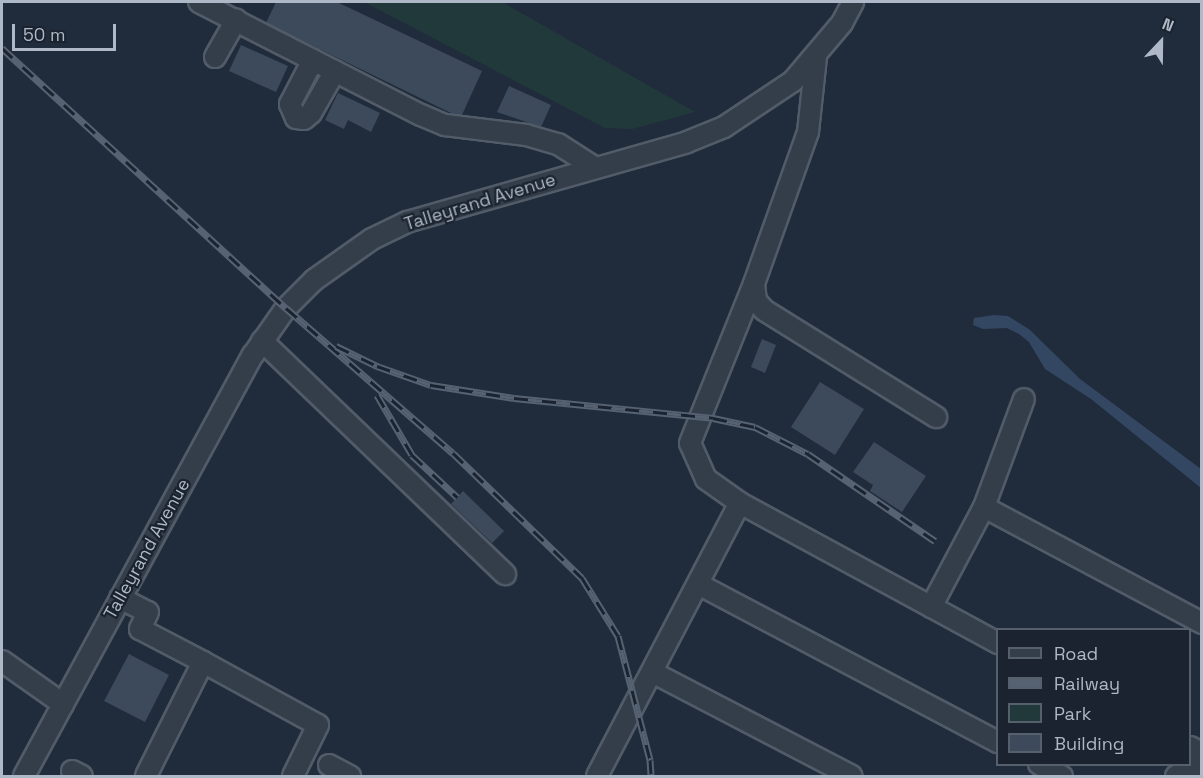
<!DOCTYPE html>
<html>
<head>
<meta charset="utf-8">
<style>
	body { margin:0 }
	#map { position:relative; width:1203px; height:778px; overflow:hidden; background:#202c3b; font-family:"Space Grotesk",sans-serif }
	div>[style] { position:absolute }
	.green>* { inset:0; background:#22393c }
	.water>* { inset:0; background:#334763 }
	.building>* { inset:0; background:#3c4a5b }
	.roads { filter:drop-shadow(2px 0 #525b68) drop-shadow(-2px 0 #525b68) drop-shadow(0 2px #525b68) drop-shadow(0 -2px #525b68) }
	.minor>* { height:20px; margin:-10px; padding:0 10px; transform-origin:10px; border-radius:10px; background:#343e4b }
	.rail>* { height:7px; margin-top:-3.5px; transform-origin:0; background:repeating-linear-gradient(90deg,#1a232f 0 14px,#566272 0 28px); box-sizing:border-box; border-block:2px solid #566272 }
	span { translate:-50% -50%; white-space:nowrap; text-align:center; line-height:1.15; -webkit-text-stroke:4.5px #1a232f; paint-order:stroke }
	.street-label { font-size:18px; color:#afb8c7 }
	.frame { position:absolute; inset:0; border:3px solid #afb8c7; pointer-events:none }
	.legend { position:absolute; left:996px; top:628px; width:195px; height:138px; box-sizing:border-box; background:#1a232f; border:2px solid #565f6c; margin:0; padding:8px 10px; list-style:none; font-size:18px; color:#afb8c7 }
	.legend li { display:flex; align-items:center; gap:12px; height:30px }
	.legend b { width:30px; border:2px solid #565f6c }
	.north { position:absolute; left:1131px; top:12px; width:60px; height:60px; -webkit-text-stroke:4px #1a232f; paint-order:stroke; rotate:22deg; font-size:16px; font-weight:700; line-height:24px; text-align:center; color:#afb8c7 }
	.north::after { content:''; display:block; margin:auto; width:21px; height:27px; background:#afb8c7; clip-path:polygon(50% 0,100% 100%,50% 72%,0 100%) }
	.scale { position:absolute; left:12px; top:24px; width:104px; height:27px; box-sizing:border-box; border:3px solid #afb8c7; border-top:0; padding-left:8px; font-size:18px; line-height:21px; white-space:nowrap; color:#afb8c7; -webkit-text-stroke:4px #1a232f; paint-order:stroke }
</style>
</head>
<body>
<div id="map">
	<div class="green">
		<div style="clip-path:polygon(364px 2px,502px 2px,695px 112px,632px 129px,605px 128px)"></div>
	</div>
	<div class="water">
		<div style="clip-path:polygon(994px 315px,1008px 316px,1030px 330px,1080px 379px,1201px 469px,1201px 488px,1091px 399px,1045px 369px,1029px 342px,1019px 334px,1007px 328px,983px 329px,973px 325px,974px 318px)"></div>
	</div>
	<div class="building">
		<div style="clip-path:polygon(276px 2px,337px 2px,482px 71px,462px 115px,453px 114px,266px 23px)"></div>
		<div style="clip-path:polygon(241px 45px,288px 66px,276px 92px,229px 71px)"></div>
		<div style="clip-path:polygon(509px 86px,551px 105px,541px 127px,497px 112px)"></div>
		<div style="clip-path:polygon(338px 93px,380px 113px,371px 132px,348px 120px,344px 129px,325px 120px)"></div>
		<div style="clip-path:polygon(762px 339px,776px 345px,765px 373px,751px 367px)"></div>
		<div style="clip-path:polygon(820px 382px,864px 409px,835px 455px,791px 427px)"></div>
		<div style="clip-path:polygon(874px 442px,926px 476px,902px 512px,870px 491px,873px 485px,853px 472px)"></div>
		<div style="clip-path:polygon(463px 491px,504px 531px,492px 543px,451px 504px)"></div>
		<div style="clip-path:polygon(129px 654px,169px 675px,145px 722px,104px 701px)"></div>
	</div>
	<div class="roads">
		<div class="minor">
			<div style="left:199px;top:2px;width:249px;rotate:27deg"></div>
			<div style="left:421px;top:115px;width:26px;rotate:23deg"></div>
			<div style="left:445px;top:125px;width:82px;rotate:7deg"></div>
			<div style="left:526px;top:135px;width:33px;rotate:16deg"></div>
			<div style="left:558px;top:144px;width:43px;rotate:32.6deg"></div>
			<div style="left:215px;top:57px;width:43px;rotate:-60.4deg"></div>
			<div style="left:816px;top:57px;width:75px;rotate:96.1deg"></div>
			<div style="left:808px;top:132px;width:161px;rotate:109.6deg"></div>
			<div style="left:754px;top:284px;width:17px;rotate:83deg"></div>
			<div style="left:756px;top:301px;width:12px;rotate:48deg"></div>
			<div style="left:764px;top:310px;width:203px;rotate:31.9deg"></div>
			<div style="left:313px;top:60px;width:50px;rotate:117.6deg"></div>
			<div style="left:290px;top:104px;width:15px;rotate:67deg"></div>
			<div style="left:296px;top:118px;width:8px;rotate:7deg"></div>
			<div style="left:304px;top:119px;width:9px;rotate:-41deg"></div>
			<div style="left:311px;top:113px;width:48px;rotate:-60.3deg"></div>
			<div style="left:262px;top:341px;width:337px;rotate:43.8deg"></div>
			<div style="left:740px;top:503px;width:42px;rotate:-144.8deg"></div>
			<div style="left:706px;top:479px;width:39px;rotate:-114deg"></div>
			<div style="left:690px;top:443px;width:171px;rotate:-68.1deg"></div>
			<div style="left:984px;top:507px;width:115px;rotate:-69.7deg"></div>
			<div style="left:698px;top:584px;width:339px;rotate:27.8deg"></div>
			<div style="left:120px;top:598px;width:31px;rotate:27deg"></div>
			<div style="left:148px;top:612px;width:19px;rotate:115deg"></div>
			<div style="left:140px;top:629px;width:71px;rotate:27.6deg"></div>
			<div style="left:203px;top:662px;width:127px;rotate:116.6deg"></div>
			<div style="left:931px;top:607px;width:113px;rotate:-62.1deg"></div>
			<div style="left:984px;top:507px;width:247px;rotate:28deg"></div>
			<div style="left:2px;top:661px;width:75px;rotate:35.2deg"></div>
			<div style="left:203px;top:662px;width:131px;rotate:28.7deg"></div>
			<div style="left:318px;top:725px;width:57px;rotate:116.1deg"></div>
			<div style="left:652px;top:672px;width:225px;rotate:27.5deg"></div>
			<div style="left:1190px;top:747px;width:13px;rotate:27deg"></div>
			<div style="left:1039px;top:764px;width:26px;rotate:28deg"></div>
			<div style="left:329px;top:765px;width:24px;rotate:28deg"></div>
			<div style="left:72px;top:771px;width:11px;rotate:27deg"></div>
			<div style="left:24px;top:776px;width:479px;rotate:-61.5deg"></div>
			<div style="left:253px;top:355px;width:57px;rotate:-54.9deg"></div>
			<div style="left:286px;top:308px;width:40px;rotate:-45deg"></div>
			<div style="left:314px;top:280px;width:71px;rotate:-35.3deg"></div>
			<div style="left:372px;top:239px;width:39px;rotate:-26deg"></div>
			<div style="left:407px;top:222px;width:291px;rotate:-15.9deg"></div>
			<div style="left:687px;top:142px;width:40px;rotate:-22deg"></div>
			<div style="left:724px;top:127px;width:83px;rotate:-33.7deg"></div>
			<div style="left:793px;top:81px;width:76px;rotate:-49.8deg"></div>
			<div style="left:842px;top:23px;width:24px;rotate:-62deg"></div>
			<div style="left:597px;top:776px;width:308px;rotate:-62.4deg"></div>
			<div style="left:740px;top:503px;width:294px;rotate:28.5deg"></div>
			<div style="left:1176px;top:776px;width:29px;rotate:-25deg"></div>
		</div>
	</div>
	<div class="rail">
		<div style="left:2px;top:48px;width:385px;rotate:42.5deg"></div>
		<div style="left:286px;top:308px;width:221px;rotate:41deg"></div>
		<div style="left:453px;top:453px;width:180px;rotate:44.1deg"></div>
		<div style="left:582px;top:578px;width:68px;rotate:58.2deg"></div>
		<div style="left:618px;top:636px;width:128px;rotate:75.5deg"></div>
		<div style="left:650px;top:760px;width:16px;rotate:86deg"></div>
		<div style="left:336px;top:346px;width:46px;rotate:26deg"></div>
		<div style="left:377px;top:366px;width:57px;rotate:19.4deg"></div>
		<div style="left:431px;top:385px;width:84px;rotate:8.9deg"></div>
		<div style="left:514px;top:398px;width:200px;rotate:5.7deg"></div>
		<div style="left:713px;top:418px;width:43px;rotate:12.1deg"></div>
		<div style="left:755px;top:427px;width:59px;rotate:27deg"></div>
		<div style="left:808px;top:454px;width:154px;rotate:34.4deg"></div>
		<div style="left:377px;top:395px;width:69px;rotate:59.7deg"></div>
		<div style="left:412px;top:455px;width:62px;rotate:43deg"></div>
	</div>
	<div class="street-label">
		<span style="left:480px;top:202px;rotate:-17deg">Talleyrand Avenue</span>
		<span style="left:147px;top:549px;rotate:-61deg">Talleyrand Avenue</span>
	</div>
	<div class="frame"></div>
	<ul class="legend">
	<li><b style="height:8px;background:#343e4b"></b>Road</li>
	<li><b style="height:8px;background:#566272"></b>Railway</li>
	<li><b style="height:16px;background:#22393c"></b>Park</li>
	<li><b style="height:16px;background:#3c4a5b"></b>Building</li>
	</ul>
	<div class="north">N</div>
	<div class="scale">50 m</div>
</div>
</body>
</html>
